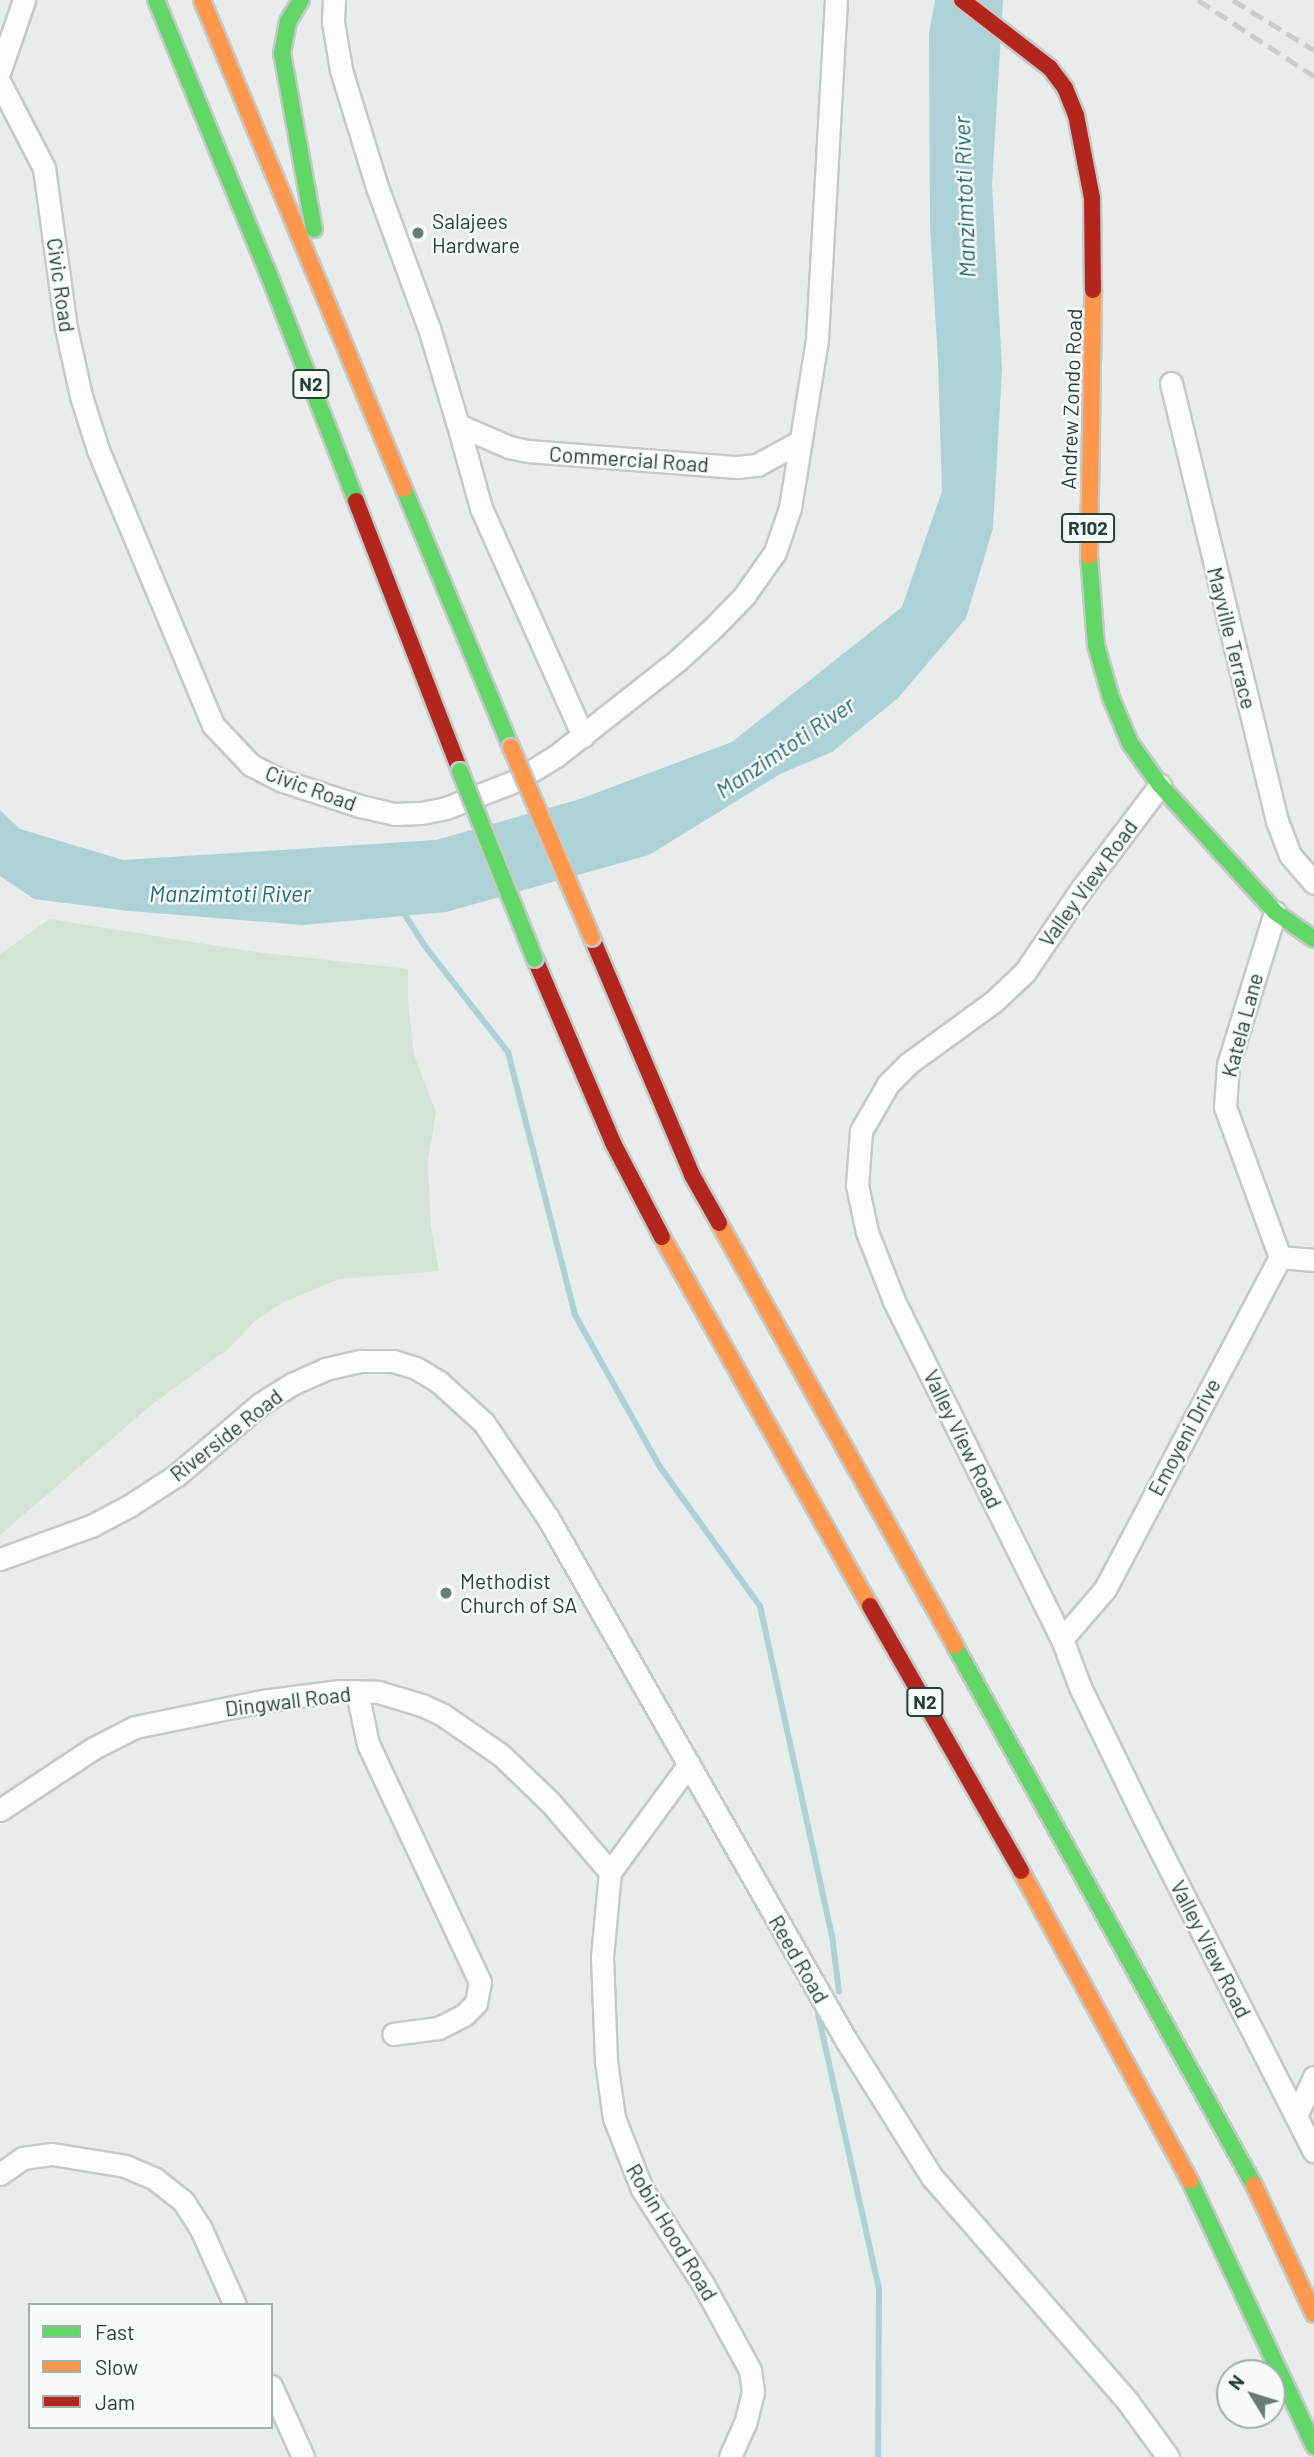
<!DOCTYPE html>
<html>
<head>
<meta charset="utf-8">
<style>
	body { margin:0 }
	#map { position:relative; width:1314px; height:2457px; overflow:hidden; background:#e8ecea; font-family:Barlow,sans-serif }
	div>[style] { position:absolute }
	.green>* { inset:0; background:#d3e4d7 }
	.water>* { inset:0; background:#acd1d6 }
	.stream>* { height:6px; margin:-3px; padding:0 3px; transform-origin:3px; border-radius:3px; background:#acd1d6 }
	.roads { filter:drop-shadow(2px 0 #c5c9c7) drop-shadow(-2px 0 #c5c9c7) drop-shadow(0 2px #c5c9c7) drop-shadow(0 -2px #c5c9c7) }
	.street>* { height:21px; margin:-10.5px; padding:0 10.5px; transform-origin:10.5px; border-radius:10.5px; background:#fcfcfc }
	.fast>* { height:16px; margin:-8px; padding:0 8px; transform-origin:8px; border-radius:8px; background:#63d668 }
	.slow>* { height:16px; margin:-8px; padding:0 8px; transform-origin:8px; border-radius:8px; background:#ff974d }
	.jam>* { height:16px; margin:-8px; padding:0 8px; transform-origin:8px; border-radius:8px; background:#b3261e }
	.rail>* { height:5px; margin-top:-2.5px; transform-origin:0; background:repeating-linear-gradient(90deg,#c9cdcb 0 14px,transparent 0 21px) }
	.bridges { filter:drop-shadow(2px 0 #c3cac8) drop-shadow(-2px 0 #c3cac8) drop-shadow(0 2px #c3cac8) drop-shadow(0 -2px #c3cac8) }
	.fast-bridge>* { height:16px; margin:-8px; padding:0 8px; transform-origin:8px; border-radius:8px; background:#63d668 }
	.slow-bridge>* { height:16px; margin:-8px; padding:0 8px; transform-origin:8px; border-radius:8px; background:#ff974d }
	.dots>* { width:19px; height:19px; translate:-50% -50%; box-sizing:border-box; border:4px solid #f6faf8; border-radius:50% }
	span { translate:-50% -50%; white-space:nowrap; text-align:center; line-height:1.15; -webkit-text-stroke:5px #f6faf8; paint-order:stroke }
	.shield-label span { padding:2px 5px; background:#f6faf8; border:2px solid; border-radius:5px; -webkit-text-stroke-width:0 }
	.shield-label { font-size:19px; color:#263f38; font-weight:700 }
	.poi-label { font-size:21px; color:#263f38 }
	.left { translate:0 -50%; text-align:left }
	.street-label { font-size:21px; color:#263f38 }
	.water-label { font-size:23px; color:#236a78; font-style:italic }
	.legend { position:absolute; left:28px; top:2303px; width:245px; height:126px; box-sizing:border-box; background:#f6faf8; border:2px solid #a3afab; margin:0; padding:9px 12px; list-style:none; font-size:21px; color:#263f38 }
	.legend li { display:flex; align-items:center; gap:14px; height:35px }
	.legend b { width:35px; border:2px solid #a3afab }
	.north { position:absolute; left:1216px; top:2359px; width:70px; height:70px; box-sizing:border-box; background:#f6faf8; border:2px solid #a3afab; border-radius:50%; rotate:308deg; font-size:19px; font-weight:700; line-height:28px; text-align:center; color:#263f38 }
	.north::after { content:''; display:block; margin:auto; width:24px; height:32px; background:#6a7c76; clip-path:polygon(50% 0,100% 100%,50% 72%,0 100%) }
</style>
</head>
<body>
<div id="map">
	<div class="green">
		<div style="clip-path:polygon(50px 919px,255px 952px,408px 969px,408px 1000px,414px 1055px,436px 1112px,428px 1161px,431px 1227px,439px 1271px,339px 1279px,284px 1302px,255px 1321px,227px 1350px,155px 1402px,0 1535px,0 954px)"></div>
	</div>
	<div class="water">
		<div style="clip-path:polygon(935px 0,1003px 0,992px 185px,1002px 369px,993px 528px,966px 618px,898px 698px,832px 752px,780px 774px,649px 855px,446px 912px,303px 925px,130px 911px,34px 899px,0 876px,0 810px,20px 829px,123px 860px,436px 840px,580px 799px,732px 742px,902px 607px,942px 491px,938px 361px,930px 226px,929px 33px)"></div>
	</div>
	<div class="stream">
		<div style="left:402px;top:910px;width:41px;rotate:57.8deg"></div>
		<div style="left:424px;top:945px;width:136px;rotate:51.9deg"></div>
		<div style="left:508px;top:1052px;width:271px;rotate:75.7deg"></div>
		<div style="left:575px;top:1315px;width:174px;rotate:60.8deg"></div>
		<div style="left:660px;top:1467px;width:171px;rotate:54.3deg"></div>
		<div style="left:760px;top:1606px;width:337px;rotate:77.7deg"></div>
		<div style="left:832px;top:1935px;width:57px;rotate:83deg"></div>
		<div style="left:818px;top:2014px;width:282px;rotate:77.5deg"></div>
		<div style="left:879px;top:2289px;width:168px;rotate:90.3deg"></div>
	</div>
	<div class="roads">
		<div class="street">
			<div style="left:334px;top:0;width:22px;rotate:93deg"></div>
			<div style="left:333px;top:22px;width:49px;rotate:80.5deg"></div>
			<div style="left:341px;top:70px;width:122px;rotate:72.9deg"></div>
			<div style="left:377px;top:187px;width:150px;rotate:69.8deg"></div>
			<div style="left:429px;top:328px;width:101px;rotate:73.4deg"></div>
			<div style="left:458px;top:425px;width:56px;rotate:23.3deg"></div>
			<div style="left:509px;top:447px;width:19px;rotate:12deg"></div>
			<div style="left:528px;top:451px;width:210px;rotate:4.4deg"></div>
			<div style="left:737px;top:467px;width:20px;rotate:-6deg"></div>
			<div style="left:757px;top:465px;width:48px;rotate:-28.7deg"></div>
			<div style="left:0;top:70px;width:74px;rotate:-71.1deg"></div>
			<div style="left:0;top:83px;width:96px;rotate:62.6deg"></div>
			<div style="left:44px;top:168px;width:162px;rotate:82.2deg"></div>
			<div style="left:66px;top:328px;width:70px;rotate:77.6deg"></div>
			<div style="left:81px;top:396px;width:57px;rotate:72.5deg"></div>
			<div style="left:98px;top:450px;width:298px;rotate:67.3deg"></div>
			<div style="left:213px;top:725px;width:55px;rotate:46.5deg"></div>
			<div style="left:251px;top:765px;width:33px;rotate:27deg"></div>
			<div style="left:280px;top:780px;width:84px;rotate:18deg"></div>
			<div style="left:360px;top:806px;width:35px;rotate:13deg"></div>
			<div style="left:394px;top:814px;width:27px;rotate:-2deg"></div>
			<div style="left:421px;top:813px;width:25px;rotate:-11deg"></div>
			<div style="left:446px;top:808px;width:76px;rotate:-21.5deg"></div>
			<div style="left:517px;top:780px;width:46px;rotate:-31.6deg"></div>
			<div style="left:556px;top:756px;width:155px;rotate:-38.2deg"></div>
			<div style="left:678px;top:660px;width:47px;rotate:-42.4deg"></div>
			<div style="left:713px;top:628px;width:45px;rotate:-45.9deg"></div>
			<div style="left:744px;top:596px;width:54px;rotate:-54.8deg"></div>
			<div style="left:775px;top:552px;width:46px;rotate:-71.2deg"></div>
			<div style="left:790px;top:508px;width:171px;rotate:-80.9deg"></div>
			<div style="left:817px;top:339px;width:340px;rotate:-86.8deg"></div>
			<div style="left:1171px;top:383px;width:451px;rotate:76.4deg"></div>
			<div style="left:1277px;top:821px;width:36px;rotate:69deg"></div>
			<div style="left:1290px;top:855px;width:37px;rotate:49deg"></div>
			<div style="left:458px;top:425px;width:86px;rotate:74.5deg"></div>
			<div style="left:481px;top:508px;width:250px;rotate:65.9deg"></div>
			<div style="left:1160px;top:785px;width:129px;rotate:127.1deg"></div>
			<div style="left:1082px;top:888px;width:102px;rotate:124.2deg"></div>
			<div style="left:1025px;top:972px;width:44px;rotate:136.8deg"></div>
			<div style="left:993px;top:1002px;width:104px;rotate:144deg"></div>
			<div style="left:909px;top:1063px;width:30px;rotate:135deg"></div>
			<div style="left:888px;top:1084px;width:54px;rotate:119.9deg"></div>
			<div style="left:861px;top:1131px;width:54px;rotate:94.2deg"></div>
			<div style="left:857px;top:1185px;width:48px;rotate:78deg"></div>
			<div style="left:867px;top:1232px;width:74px;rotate:68.6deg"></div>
			<div style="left:894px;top:1301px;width:377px;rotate:63.6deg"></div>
			<div style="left:1062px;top:1639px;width:51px;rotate:69.4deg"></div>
			<div style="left:1080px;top:1687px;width:146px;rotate:64deg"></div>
			<div style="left:1144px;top:1818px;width:374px;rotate:63deg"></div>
			<div style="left:1275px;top:912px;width:160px;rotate:107.1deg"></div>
			<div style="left:1228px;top:1065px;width:42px;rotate:94.1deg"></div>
			<div style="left:1225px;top:1107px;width:160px;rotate:69.9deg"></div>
			<div style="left:1280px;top:1257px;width:34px;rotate:5deg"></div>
			<div style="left:0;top:1559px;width:97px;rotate:-19.9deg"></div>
			<div style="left:91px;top:1526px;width:43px;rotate:-27.8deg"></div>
			<div style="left:129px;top:1506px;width:57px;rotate:-32.9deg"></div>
			<div style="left:177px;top:1475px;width:109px;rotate:-40.5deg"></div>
			<div style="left:260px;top:1404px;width:38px;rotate:-32deg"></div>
			<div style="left:292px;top:1384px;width:36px;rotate:-24deg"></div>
			<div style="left:325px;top:1369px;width:37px;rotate:-13deg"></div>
			<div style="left:361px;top:1361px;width:32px"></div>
			<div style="left:393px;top:1361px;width:24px;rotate:17deg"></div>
			<div style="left:416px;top:1368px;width:27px;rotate:31deg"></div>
			<div style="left:439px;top:1382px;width:61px;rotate:42.3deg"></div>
			<div style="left:484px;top:1423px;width:115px;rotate:56deg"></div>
			<div style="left:548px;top:1518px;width:601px;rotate:60.28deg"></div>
			<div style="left:846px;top:2040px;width:162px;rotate:57.9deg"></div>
			<div style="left:932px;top:2177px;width:298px;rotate:48.9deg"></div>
			<div style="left:1128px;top:2402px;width:68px;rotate:54deg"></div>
			<div style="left:1062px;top:1639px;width:66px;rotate:-49.3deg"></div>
			<div style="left:1105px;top:1589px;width:375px;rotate:-62.2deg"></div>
			<div style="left:357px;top:1692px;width:53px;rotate:78.1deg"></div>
			<div style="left:368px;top:1744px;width:263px;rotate:64.8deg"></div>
			<div style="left:480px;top:1982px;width:21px;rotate:101deg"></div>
			<div style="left:476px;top:2003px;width:17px;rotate:135deg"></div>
			<div style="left:464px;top:2015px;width:29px;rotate:153deg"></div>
			<div style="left:438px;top:2028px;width:45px;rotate:172.4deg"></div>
			<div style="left:0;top:1810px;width:110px;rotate:-33.5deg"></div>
			<div style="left:92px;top:1749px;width:48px;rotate:-27.1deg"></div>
			<div style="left:135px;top:1727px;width:131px;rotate:-11.5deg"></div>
			<div style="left:263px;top:1701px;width:77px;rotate:-7.5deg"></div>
			<div style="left:339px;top:1691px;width:39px;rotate:1deg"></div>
			<div style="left:378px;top:1692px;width:46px;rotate:16.5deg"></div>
			<div style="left:422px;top:1705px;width:23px;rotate:25deg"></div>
			<div style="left:443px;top:1715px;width:70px;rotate:34.6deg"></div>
			<div style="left:501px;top:1755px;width:68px;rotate:43.8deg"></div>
			<div style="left:550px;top:1802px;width:92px;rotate:49.4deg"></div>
			<div style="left:610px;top:1872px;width:134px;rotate:-53.8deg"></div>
			<div style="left:610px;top:1872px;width:85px;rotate:95.4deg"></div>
			<div style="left:602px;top:1957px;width:104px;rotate:87.8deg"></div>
			<div style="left:606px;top:2061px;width:58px;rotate:82deg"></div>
			<div style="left:614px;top:2118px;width:76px;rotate:68.5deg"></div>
			<div style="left:642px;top:2189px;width:113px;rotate:57.3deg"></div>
			<div style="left:703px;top:2284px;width:98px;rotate:61.3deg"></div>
			<div style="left:750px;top:2370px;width:22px;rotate:82deg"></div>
			<div style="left:753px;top:2392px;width:32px;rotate:104deg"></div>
			<div style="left:745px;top:2423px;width:37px;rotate:114deg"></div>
			<div style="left:1296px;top:2116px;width:43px;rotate:-65.2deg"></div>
			<div style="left:0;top:2174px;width:28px;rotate:-35deg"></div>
			<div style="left:23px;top:2158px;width:29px;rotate:-8deg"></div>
			<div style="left:52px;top:2154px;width:74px;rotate:9.3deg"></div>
			<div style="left:125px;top:2166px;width:33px;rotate:23deg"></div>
			<div style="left:155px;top:2179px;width:36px;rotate:38deg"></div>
			<div style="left:183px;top:2201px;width:33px;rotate:57deg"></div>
			<div style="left:201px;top:2229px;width:83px;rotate:65.9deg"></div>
			<div style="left:271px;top:2386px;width:78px;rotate:65.7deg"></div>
		</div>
		<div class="fast">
			<div style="left:156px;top:0;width:292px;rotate:67.7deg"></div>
			<div style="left:267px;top:270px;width:248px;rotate:68.9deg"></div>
			<div style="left:301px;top:0;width:26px;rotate:121deg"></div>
			<div style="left:288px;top:22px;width:32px;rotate:101deg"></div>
			<div style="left:282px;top:53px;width:179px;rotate:79.7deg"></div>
			<div style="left:404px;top:489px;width:279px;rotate:67.5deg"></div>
			<div style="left:1089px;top:556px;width:89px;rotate:85.5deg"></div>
			<div style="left:1096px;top:645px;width:55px;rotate:74.2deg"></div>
			<div style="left:1111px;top:698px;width:49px;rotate:67.1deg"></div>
			<div style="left:1130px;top:743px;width:52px;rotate:54.5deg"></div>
			<div style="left:1160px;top:785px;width:171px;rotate:47.8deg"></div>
			<div style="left:1275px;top:912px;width:47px;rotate:34.7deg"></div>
			<div style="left:955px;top:1646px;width:616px;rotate:60.98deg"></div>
			<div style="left:1190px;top:2181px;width:293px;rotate:64.9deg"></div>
		</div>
		<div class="slow">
			<div style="left:202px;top:0;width:529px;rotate:67.56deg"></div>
			<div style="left:1089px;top:556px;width:266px;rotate:-89.1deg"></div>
			<div style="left:719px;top:1223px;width:484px;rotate:60.8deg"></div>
			<div style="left:662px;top:1237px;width:424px;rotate:60.6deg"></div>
			<div style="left:1021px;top:1871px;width:353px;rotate:61.4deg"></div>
			<div style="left:1254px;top:2185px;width:142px;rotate:65.1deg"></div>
		</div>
		<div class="jam">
			<div style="left:962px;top:0;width:111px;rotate:37.7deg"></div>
			<div style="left:1050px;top:68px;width:25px;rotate:53deg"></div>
			<div style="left:1065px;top:88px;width:29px;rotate:68deg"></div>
			<div style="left:1076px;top:115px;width:85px;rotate:79.1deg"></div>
			<div style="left:1092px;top:198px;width:92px;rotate:89.4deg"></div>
			<div style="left:356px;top:501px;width:289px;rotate:68.9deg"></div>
			<div style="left:592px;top:938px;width:257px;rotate:67.1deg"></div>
			<div style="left:692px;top:1175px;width:55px;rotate:60.6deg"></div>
			<div style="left:535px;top:959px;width:200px;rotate:67deg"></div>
			<div style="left:613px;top:1143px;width:106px;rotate:62.5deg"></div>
			<div style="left:870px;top:1606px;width:305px;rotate:60.3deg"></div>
		</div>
	</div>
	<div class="rail">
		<div style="left:1198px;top:0;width:139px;rotate:33.2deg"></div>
		<div style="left:1233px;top:0;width:95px;rotate:31.7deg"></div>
	</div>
	<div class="bridges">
		<div class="fast-bridge">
			<div style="left:460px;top:771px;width:202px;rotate:68.3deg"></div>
		</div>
		<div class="slow-bridge">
			<div style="left:511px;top:747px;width:207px;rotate:67deg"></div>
		</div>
	</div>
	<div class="dots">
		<div style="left:418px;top:233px;background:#6a7c76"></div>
		<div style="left:446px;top:1593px;background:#6a7c76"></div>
	</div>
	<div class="shield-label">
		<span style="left:311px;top:384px">N2</span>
		<span style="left:1088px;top:528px">R102</span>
		<span style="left:925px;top:1702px">N2</span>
	</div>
	<div class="poi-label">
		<span class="left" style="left:432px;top:233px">Salajees<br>Hardware</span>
		<span class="left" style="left:460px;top:1593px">Methodist<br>Church of SA</span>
	</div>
	<div class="street-label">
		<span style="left:61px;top:285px;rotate:82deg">Civic Road</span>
		<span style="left:1071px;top:399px;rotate:-88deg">Andrew Zondo Road</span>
		<span style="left:629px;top:459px;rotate:4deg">Commercial Road</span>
		<span style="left:1232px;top:638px;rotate:76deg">Mayville Terrace</span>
		<span style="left:311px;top:788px;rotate:20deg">Civic Road</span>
		<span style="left:1088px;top:883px;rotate:-54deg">Valley View Road</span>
		<span style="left:1242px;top:1025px;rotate:-75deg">Katela Lane</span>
		<span style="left:226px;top:1435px;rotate:-38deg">Riverside Road</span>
		<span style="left:1184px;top:1437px;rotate:-62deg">Emoyeni Drive</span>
		<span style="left:963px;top:1439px;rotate:64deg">Valley View Road</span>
		<span style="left:288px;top:1701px;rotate:-7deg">Dingwall Road</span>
		<span style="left:1211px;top:1949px;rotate:63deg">Valley View Road</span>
		<span style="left:799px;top:1959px;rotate:60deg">Reed Road</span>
		<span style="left:672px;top:2232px;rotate:59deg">Robin Hood Road</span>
	</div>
	<div class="water-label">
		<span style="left:964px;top:197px;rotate:-92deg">Manzimtoti River</span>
		<span style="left:785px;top:747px;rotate:-34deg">Manzimtoti River</span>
		<span style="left:230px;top:893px">Manzimtoti River</span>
	</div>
	<ul class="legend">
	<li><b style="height:9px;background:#63d668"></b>Fast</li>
	<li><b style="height:9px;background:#ff974d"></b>Slow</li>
	<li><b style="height:9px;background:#b3261e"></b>Jam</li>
	</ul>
	<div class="north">N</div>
</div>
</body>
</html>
